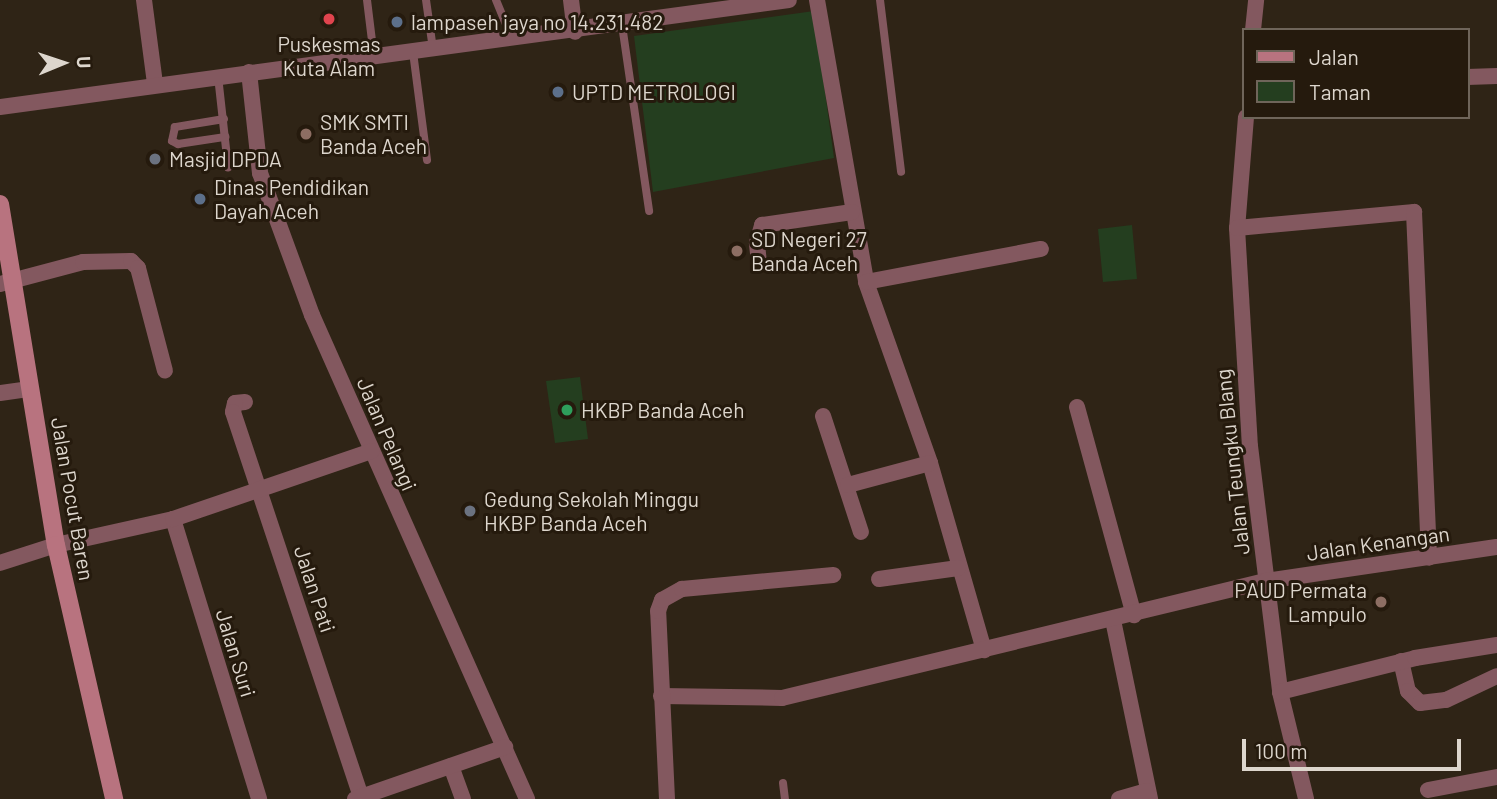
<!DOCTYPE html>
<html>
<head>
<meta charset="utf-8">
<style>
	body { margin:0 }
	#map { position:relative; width:1497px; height:799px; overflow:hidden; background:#2f2416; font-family:Barlow,sans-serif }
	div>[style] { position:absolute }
	.green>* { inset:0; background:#243e1f }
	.service>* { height:8px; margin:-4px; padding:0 4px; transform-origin:4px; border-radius:4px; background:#83585f }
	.minor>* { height:16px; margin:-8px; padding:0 8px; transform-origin:8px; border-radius:8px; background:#83585f }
	.secondary>* { height:18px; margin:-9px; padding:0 9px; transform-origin:9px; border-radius:9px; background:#b8737f }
	.dots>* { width:19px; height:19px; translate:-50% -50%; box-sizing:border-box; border:4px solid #251a0d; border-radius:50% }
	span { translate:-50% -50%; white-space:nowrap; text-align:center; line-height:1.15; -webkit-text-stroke:6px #251a0d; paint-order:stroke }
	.poi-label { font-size:21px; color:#ddd6cd }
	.left { translate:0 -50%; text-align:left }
	.right { translate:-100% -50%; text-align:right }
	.street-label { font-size:21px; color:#ddd6cd }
	.legend { position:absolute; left:1242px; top:28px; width:228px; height:91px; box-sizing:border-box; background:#251a0d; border:2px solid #6f655a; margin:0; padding:9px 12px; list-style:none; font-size:21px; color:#ddd6cd }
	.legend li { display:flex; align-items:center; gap:14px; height:35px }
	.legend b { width:35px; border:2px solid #6f655a }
	.north { position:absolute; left:28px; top:28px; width:70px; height:70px; -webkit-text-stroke:5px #251a0d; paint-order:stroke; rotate:88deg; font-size:19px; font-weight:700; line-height:28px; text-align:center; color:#ddd6cd }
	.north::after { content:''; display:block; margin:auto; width:24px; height:32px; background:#ddd6cd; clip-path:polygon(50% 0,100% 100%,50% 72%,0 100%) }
	.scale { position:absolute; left:1242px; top:739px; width:219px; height:32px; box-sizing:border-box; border:4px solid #ddd6cd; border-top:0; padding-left:9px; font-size:21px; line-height:24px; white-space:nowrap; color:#ddd6cd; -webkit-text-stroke:5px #251a0d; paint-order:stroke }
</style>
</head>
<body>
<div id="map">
	<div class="green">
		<div style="clip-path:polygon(814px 11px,834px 158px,653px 192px,634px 36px)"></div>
		<div style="clip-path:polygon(1132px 225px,1137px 279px,1103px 282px,1098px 229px)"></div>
		<div style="clip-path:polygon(580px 377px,588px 439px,555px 443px,546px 381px)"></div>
	</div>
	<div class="service">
		<div style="left:367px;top:0;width:57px;rotate:83deg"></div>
		<div style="left:426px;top:0;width:49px;rotate:81.9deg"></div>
		<div style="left:496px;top:0;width:42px;rotate:67.7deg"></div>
		<div style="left:880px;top:0;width:173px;rotate:83deg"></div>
		<div style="left:622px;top:25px;width:188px;rotate:81.7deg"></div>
		<div style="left:413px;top:52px;width:109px;rotate:82.6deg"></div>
		<div style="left:218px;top:76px;width:92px;rotate:83.7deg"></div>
		<div style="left:224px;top:119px;width:50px;rotate:170.7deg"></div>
		<div style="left:175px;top:127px;width:14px;rotate:102deg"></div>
		<div style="left:172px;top:141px;width:7px;rotate:27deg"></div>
		<div style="left:178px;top:144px;width:48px;rotate:-8.5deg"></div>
		<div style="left:783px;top:783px;width:16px;rotate:83deg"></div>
	</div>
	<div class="minor">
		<div style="left:144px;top:0;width:85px;rotate:82.5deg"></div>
		<div style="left:571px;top:0;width:32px;rotate:83deg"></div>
		<div style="left:817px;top:0;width:286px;rotate:80.1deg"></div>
		<div style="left:866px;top:282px;width:192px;rotate:70.5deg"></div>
		<div style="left:930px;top:463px;width:195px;rotate:73.9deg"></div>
		<div style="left:1253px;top:30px;width:30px;rotate:-84deg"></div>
		<div style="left:249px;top:72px;width:102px;rotate:83.8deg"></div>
		<div style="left:260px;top:173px;width:151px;rotate:69.9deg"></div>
		<div style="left:312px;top:315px;width:530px;rotate:66.05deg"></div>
		<div style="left:1467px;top:77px;width:30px;rotate:-2deg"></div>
		<div style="left:0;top:107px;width:796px;rotate:-7.72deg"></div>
		<div style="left:1246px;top:117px;width:111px;rotate:94.6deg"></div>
		<div style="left:1237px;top:228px;width:218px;rotate:86.6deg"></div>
		<div style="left:1250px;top:446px;width:248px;rotate:83deg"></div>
		<div style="left:1280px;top:692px;width:110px;rotate:76.3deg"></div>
		<div style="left:1237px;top:228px;width:178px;rotate:-5.2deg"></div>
		<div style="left:1414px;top:212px;width:346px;rotate:87.5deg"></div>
		<div style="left:759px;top:263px;width:20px;rotate:-96deg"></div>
		<div style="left:757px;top:243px;width:19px;rotate:-74deg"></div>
		<div style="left:762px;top:225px;width:91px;rotate:-8.2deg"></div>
		<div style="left:866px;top:282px;width:178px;rotate:-10.7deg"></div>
		<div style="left:0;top:284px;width:86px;rotate:-14.8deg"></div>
		<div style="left:83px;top:262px;width:48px;rotate:-1.2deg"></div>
		<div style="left:131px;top:261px;width:10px;rotate:45deg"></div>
		<div style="left:138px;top:268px;width:106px;rotate:75.3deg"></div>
		<div style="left:0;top:393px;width:30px;rotate:-8deg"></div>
		<div style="left:245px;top:402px;width:10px;rotate:174deg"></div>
		<div style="left:235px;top:403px;width:9px;rotate:103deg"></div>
		<div style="left:233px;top:412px;width:408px;rotate:71.6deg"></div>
		<div style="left:1077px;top:407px;width:216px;rotate:74.7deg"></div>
		<div style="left:823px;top:416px;width:122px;rotate:71.9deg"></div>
		<div style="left:848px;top:485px;width:85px;rotate:-15deg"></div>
		<div style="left:173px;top:519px;width:293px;rotate:72.9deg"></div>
		<div style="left:0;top:563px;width:59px;rotate:-17.8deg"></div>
		<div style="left:56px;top:545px;width:120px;rotate:-12.5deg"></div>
		<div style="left:173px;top:519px;width:210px;rotate:-18.9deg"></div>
		<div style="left:879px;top:579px;width:80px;rotate:-7.9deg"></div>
		<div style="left:1113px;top:620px;width:183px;rotate:78.3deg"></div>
		<div style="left:1401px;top:661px;width:31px;rotate:77deg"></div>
		<div style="left:1408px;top:691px;width:17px;rotate:45deg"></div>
		<div style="left:1420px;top:703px;width:26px;rotate:-7deg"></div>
		<div style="left:1446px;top:700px;width:56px;rotate:-25.2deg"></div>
		<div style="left:1280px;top:692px;width:139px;rotate:-14.1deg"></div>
		<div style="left:1415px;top:658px;width:83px;rotate:-9deg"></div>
		<div style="left:661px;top:696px;width:121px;rotate:0.9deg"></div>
		<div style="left:782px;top:698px;width:498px;rotate:-13.6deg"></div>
		<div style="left:1266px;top:581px;width:233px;rotate:-8.4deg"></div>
		<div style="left:451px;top:766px;width:35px;rotate:70deg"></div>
		<div style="left:1428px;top:790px;width:70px;rotate:-10.7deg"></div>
		<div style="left:355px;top:799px;width:159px;rotate:-19.1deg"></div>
		<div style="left:667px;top:799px;width:188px;rotate:-92.7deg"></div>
		<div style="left:658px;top:611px;width:12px;rotate:-70deg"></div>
		<div style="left:662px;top:600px;width:23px;rotate:-29deg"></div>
		<div style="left:682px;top:589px;width:152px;rotate:-5.3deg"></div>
		<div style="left:1119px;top:799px;width:29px;rotate:-16deg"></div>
	</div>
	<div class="secondary">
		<div style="left:0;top:204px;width:346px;rotate:80.7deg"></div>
		<div style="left:56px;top:545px;width:261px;rotate:77.1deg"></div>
	</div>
	<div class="dots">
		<div style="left:329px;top:19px;background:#e0444e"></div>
		<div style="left:397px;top:22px;background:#5c6f8a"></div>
		<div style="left:558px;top:92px;background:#5c6f8a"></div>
		<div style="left:306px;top:134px;background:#8d6e63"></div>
		<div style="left:155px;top:159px;background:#6b7280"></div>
		<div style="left:200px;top:199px;background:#5c6f8a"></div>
		<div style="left:737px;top:251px;background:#8d6e63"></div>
		<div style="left:567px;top:410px;background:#2e9e5b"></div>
		<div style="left:470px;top:511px;background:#6b7280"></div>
		<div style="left:1381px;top:602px;background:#8d6e63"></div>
	</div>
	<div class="poi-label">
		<span class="left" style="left:411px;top:22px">lampaseh jaya no 14.231.482</span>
		<span style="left:329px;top:56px">Puskesmas<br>Kuta Alam</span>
		<span class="left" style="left:572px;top:92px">UPTD METROLOGI</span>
		<span class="left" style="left:320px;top:134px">SMK SMTI<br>Banda Aceh</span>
		<span class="left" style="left:169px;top:159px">Masjid DPDA</span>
		<span class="left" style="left:214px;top:199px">Dinas Pendidikan<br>Dayah Aceh</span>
		<span class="left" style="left:751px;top:251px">SD Negeri 27<br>Banda Aceh</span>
		<span class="left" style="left:581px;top:410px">HKBP Banda Aceh</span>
		<span class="left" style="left:484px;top:511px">Gedung Sekolah Minggu<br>HKBP Banda Aceh</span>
		<span class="right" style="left:1367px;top:602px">PAUD Permata<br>Lampulo</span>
	</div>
	<div class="street-label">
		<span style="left:387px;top:434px;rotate:67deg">Jalan Pelangi</span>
		<span style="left:1232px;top:462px;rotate:-96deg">Jalan Teungku Blang</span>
		<span style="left:73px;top:499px;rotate:80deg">Jalan Pocut Baren</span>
		<span style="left:1378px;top:543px;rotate:-8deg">Jalan Kenangan</span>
		<span style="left:315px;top:589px;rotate:72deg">Jalan Pati</span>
		<span style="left:236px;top:653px;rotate:73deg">Jalan Suri</span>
	</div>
	<ul class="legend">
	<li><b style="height:9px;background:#b8737f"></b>Jalan</li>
	<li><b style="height:19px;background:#243e1f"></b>Taman</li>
	</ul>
	<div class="north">U</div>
	<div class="scale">100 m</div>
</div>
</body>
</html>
